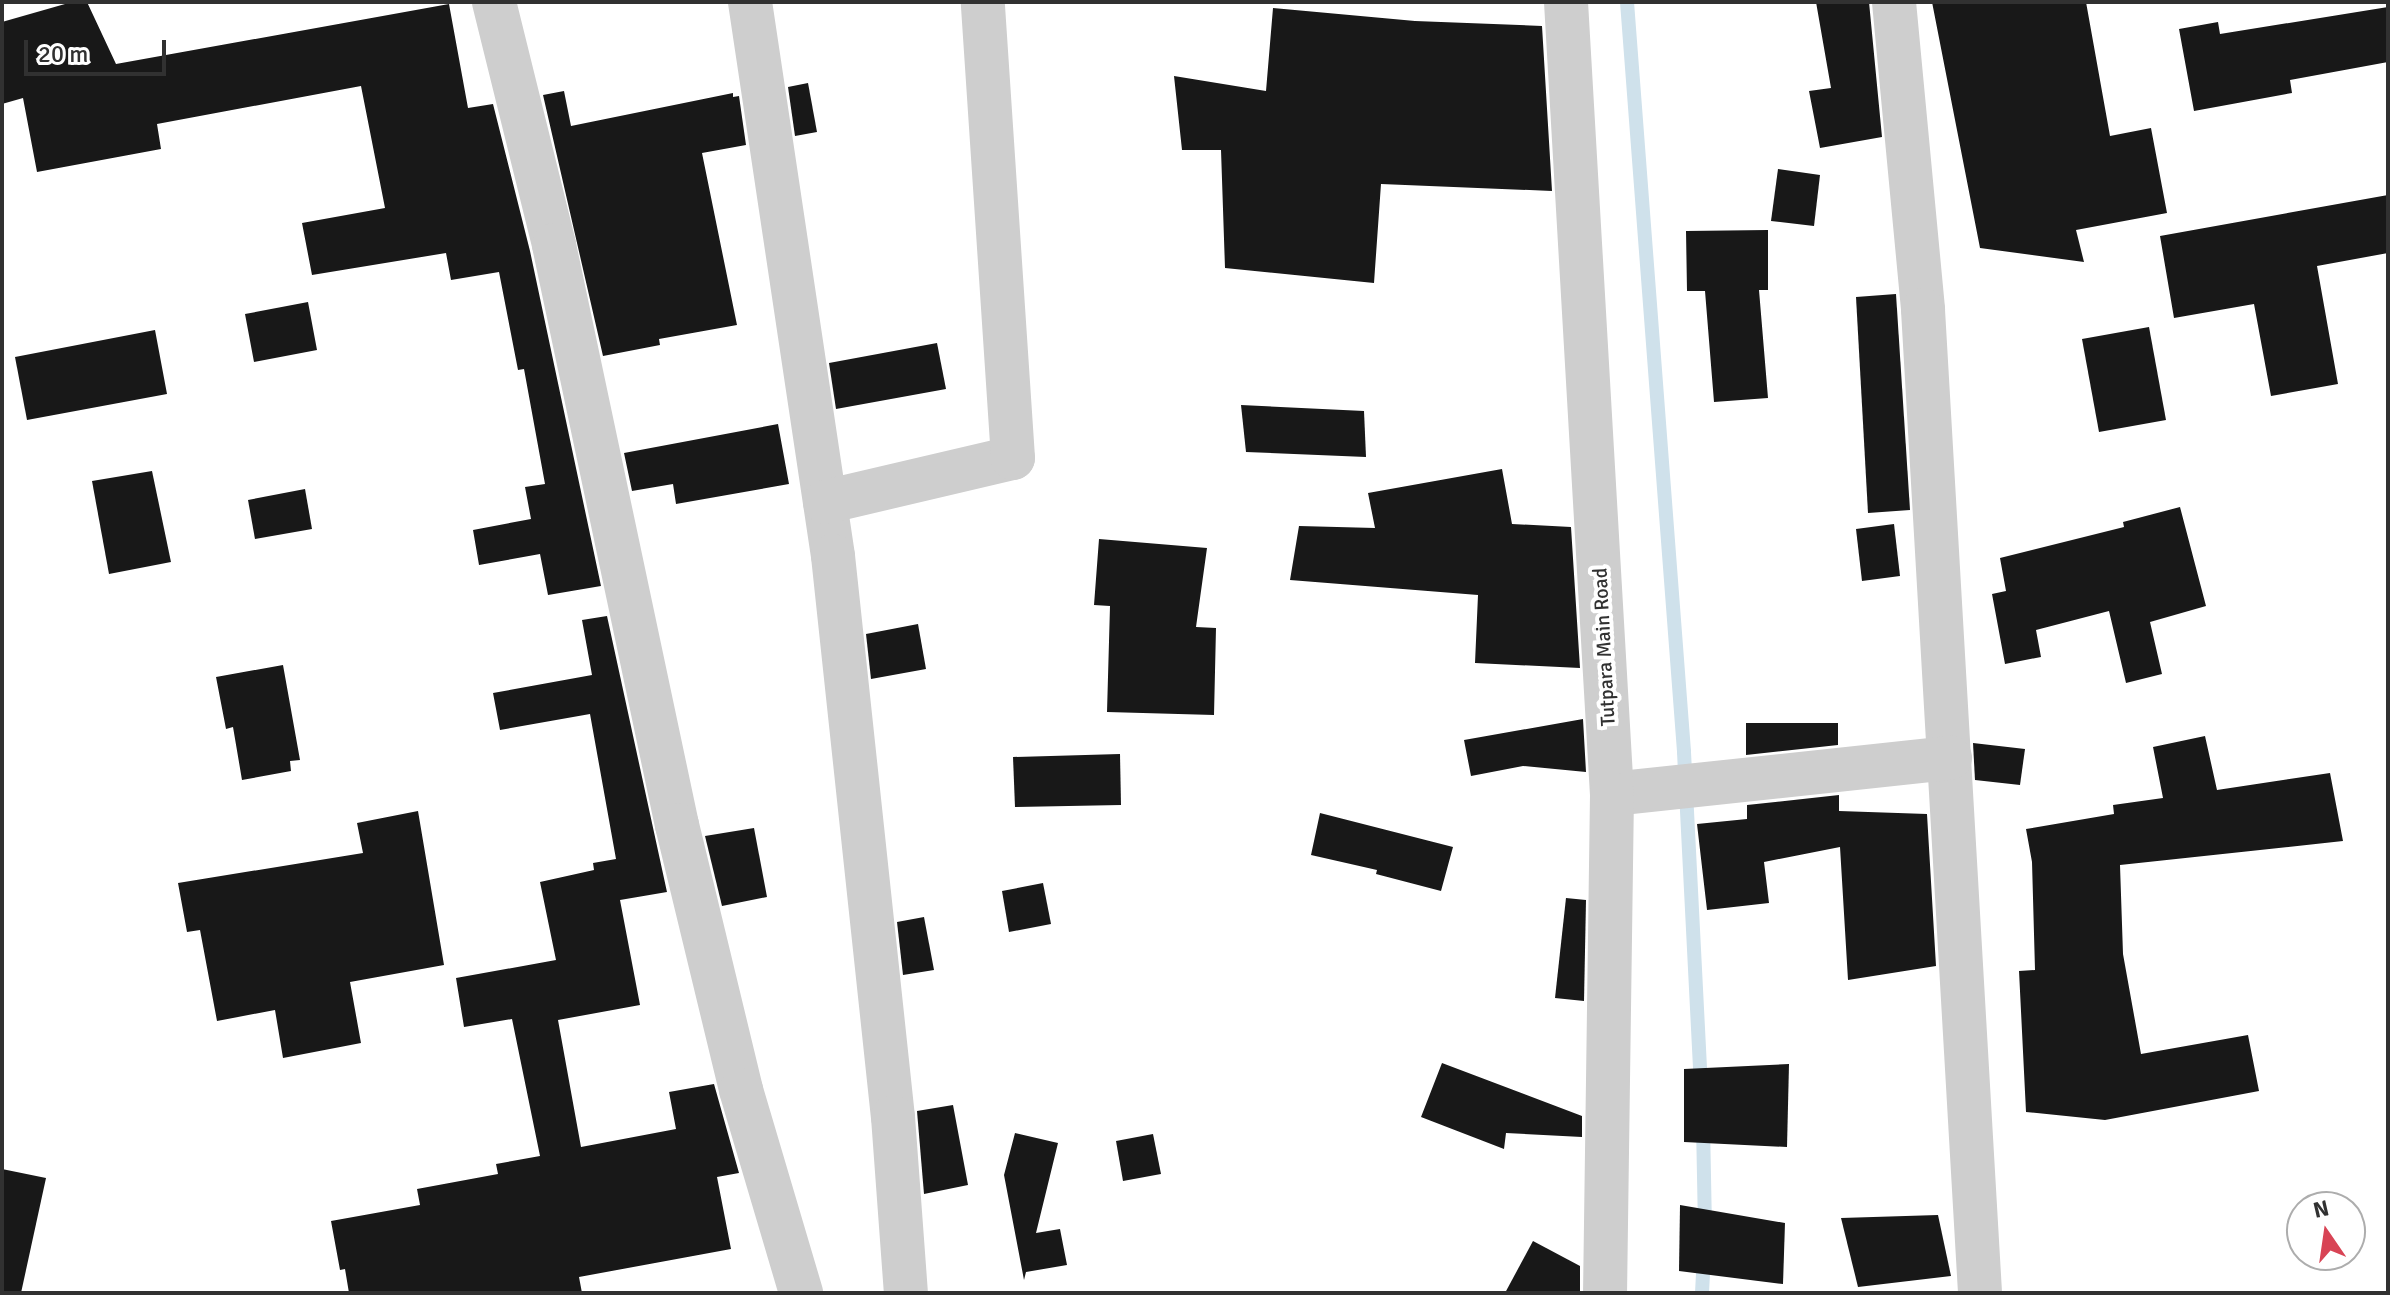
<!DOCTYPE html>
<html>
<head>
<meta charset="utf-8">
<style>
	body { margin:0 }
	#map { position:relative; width:2390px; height:1295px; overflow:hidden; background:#fff; font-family:Signika,sans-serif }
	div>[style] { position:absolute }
	.stream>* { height:14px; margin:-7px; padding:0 7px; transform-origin:7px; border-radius:7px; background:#cfe1eb }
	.building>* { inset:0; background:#181818 }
	.minor>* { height:44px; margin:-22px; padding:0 22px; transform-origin:22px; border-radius:22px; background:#cecece }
	.tertiary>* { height:44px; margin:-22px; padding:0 22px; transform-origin:22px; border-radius:22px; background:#cecece }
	span { translate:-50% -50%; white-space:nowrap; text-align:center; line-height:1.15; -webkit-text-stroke:8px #fff; paint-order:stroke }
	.street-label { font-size:20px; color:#313131 }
	.frame { position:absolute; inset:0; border:4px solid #313131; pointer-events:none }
	.north { position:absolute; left:2286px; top:1191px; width:80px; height:80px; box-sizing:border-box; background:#fff; border:2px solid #adadad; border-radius:50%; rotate:347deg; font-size:22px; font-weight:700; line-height:32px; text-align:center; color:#313131 }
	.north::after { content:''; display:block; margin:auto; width:28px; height:36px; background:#d84455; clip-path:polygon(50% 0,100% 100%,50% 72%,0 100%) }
	.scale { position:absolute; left:24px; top:40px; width:142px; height:36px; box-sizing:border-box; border:4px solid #313131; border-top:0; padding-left:10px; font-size:24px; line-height:28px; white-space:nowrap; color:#313131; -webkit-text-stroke:6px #fff; paint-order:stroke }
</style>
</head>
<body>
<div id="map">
	<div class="stream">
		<div style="left:1627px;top:2px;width:752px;rotate:85.65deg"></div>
		<div style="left:1684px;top:752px;width:335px;rotate:87.1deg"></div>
		<div style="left:1703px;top:1124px;width:103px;rotate:88.9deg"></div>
		<div style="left:1702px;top:1293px;width:37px;rotate:-87deg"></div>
	</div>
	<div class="building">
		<div style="clip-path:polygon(72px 2px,87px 2px,116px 64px,449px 4px,468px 108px,493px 104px,530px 251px,601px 586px,548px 595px,540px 554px,479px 565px,473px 530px,531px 519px,525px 487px,545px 484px,524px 369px,518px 370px,499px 272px,451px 280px,446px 253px,312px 275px,302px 223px,385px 208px,361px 86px,157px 124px,161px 149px,37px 172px,23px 98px,2px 104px,2px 22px)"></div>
		<div style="clip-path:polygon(1816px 2px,1869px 2px,1882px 137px,1820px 148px,1809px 91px,1831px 88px)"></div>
		<div style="clip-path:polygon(1932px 2px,2086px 2px,2110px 136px,2151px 128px,2167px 213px,2076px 230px,2084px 262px,1980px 248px)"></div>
		<div style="clip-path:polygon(2388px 7px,2388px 62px,2290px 80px,2292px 93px,2194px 111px,2179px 29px,2218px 22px,2220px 34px)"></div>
		<div style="clip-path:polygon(1273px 8px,1415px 21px,1542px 26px,1552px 191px,1381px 184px,1374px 283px,1225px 268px,1221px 150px,1182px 150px,1174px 76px,1266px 91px)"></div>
		<div style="clip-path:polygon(808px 83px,817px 132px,795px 136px,788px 87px)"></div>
		<div style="clip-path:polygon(564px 91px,571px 126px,733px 93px,733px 97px,739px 96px,746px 145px,702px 153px,737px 325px,659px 339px,660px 345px,603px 356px,543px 95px)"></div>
		<div style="clip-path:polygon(1778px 169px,1820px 175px,1814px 226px,1771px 221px)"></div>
		<div style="clip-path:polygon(2388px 195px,2388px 253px,2317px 266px,2338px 384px,2271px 396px,2254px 304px,2174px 318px,2160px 236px)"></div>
		<div style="clip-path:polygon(1768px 230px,1768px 290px,1759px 290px,1768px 398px,1714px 402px,1705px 291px,1687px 291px,1686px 231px)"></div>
		<div style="clip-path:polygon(1896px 294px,1910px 510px,1868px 513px,1856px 297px)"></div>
		<div style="clip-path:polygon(308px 302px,317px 350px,254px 362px,245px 314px)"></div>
		<div style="clip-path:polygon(2149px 327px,2166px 420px,2099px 432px,2082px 339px)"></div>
		<div style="clip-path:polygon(155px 330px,167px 394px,27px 420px,15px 357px)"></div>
		<div style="clip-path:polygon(937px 343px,946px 389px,836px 409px,829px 363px)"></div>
		<div style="clip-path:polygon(1241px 405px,1364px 411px,1366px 457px,1246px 452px)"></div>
		<div style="clip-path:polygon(778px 424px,789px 484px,676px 504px,673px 484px,632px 491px,624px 453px)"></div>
		<div style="clip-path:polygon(1502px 469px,1512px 524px,1571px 527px,1580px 668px,1475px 663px,1478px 595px,1290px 580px,1299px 526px,1375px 528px,1368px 493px)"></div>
		<div style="clip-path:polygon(152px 471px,171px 562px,109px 574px,92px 481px)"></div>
		<div style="clip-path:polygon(305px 489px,312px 529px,255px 539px,248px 500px)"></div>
		<div style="clip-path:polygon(2180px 507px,2206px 606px,2150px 622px,2162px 674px,2126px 683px,2109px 611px,2036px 630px,2041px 657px,2005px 664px,1992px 594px,2006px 591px,2000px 558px,2124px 527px,2123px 522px)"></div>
		<div style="clip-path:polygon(1894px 524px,1900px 576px,1862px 581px,1856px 529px)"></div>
		<div style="clip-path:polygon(1099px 539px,1207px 548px,1196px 627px,1216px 628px,1214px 715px,1107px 712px,1110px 606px,1094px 605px)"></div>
		<div style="clip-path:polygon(607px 616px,667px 892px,620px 900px,640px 1005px,558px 1020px,581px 1147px,676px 1129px,669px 1092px,714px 1084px,739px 1173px,717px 1177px,731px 1249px,579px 1277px,582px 1293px,349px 1293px,345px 1269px,340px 1270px,331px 1221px,420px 1205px,417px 1189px,498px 1174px,496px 1164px,540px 1156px,512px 1019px,464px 1027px,456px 978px,556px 960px,540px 882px,594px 870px,593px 863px,616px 859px,590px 714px,500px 730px,493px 693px,592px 675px,582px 620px)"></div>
		<div style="clip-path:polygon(918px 624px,926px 669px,871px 679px,866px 634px)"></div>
		<div style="clip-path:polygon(283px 665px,300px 760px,290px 761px,291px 771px,242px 780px,233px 727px,226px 729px,216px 677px)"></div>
		<div style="clip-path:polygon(1583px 719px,1586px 772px,1523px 766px,1471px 776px,1464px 740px)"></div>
		<div style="clip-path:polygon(1746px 723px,1838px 723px,1838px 745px,1746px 755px)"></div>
		<div style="clip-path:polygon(2205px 736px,2217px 790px,2330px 773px,2343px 841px,2120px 865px,2123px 954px,2141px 1054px,2248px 1035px,2259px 1091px,2105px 1120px,2026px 1112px,2019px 971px,2035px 970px,2032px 862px,2026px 829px,2114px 814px,2113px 805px,2163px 798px,2153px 747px)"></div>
		<div style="clip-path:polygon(1973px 743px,2025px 749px,2020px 785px,1975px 780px)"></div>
		<div style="clip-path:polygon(1120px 754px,1121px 805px,1015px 807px,1013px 757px)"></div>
		<div style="clip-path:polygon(1839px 795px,1839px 811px,1927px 814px,1936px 966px,1848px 980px,1840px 847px,1764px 862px,1769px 903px,1707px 910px,1697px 824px,1747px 819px,1747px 805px)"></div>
		<div style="clip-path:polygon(418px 811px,444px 965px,350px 982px,361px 1043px,283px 1058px,275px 1010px,217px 1021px,200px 930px,187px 932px,178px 883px,363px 853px,357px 823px)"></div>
		<div style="clip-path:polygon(1320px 813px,1453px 847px,1441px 891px,1376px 874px,1377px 870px,1311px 855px)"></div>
		<div style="clip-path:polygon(754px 828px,767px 897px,722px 906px,705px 836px)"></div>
		<div style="clip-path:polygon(1043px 883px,1051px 924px,1009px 932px,1002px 891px)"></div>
		<div style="clip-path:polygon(1566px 898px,1586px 900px,1584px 1001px,1555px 998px)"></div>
		<div style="clip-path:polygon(924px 917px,934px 970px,903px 975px,897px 922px)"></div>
		<div style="clip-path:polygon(1442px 1063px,1582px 1116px,1582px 1137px,1506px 1133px,1504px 1149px,1421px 1117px)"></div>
		<div style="clip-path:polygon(1789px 1064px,1787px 1147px,1684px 1142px,1684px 1069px)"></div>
		<div style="clip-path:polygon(953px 1105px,968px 1185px,924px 1194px,917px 1111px)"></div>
		<div style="clip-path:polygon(1015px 1133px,1058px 1143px,1036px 1233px,1060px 1229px,1067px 1265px,1026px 1272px,1024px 1280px,1004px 1175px)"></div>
		<div style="clip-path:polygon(1153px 1134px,1161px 1174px,1123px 1181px,1116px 1141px)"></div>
		<div style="clip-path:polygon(2px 1169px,46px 1178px,21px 1293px,2px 1293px)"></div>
		<div style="clip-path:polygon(1680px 1205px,1785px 1223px,1783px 1284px,1679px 1271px)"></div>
		<div style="clip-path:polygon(1938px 1215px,1951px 1276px,1858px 1287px,1841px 1218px)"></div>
		<div style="clip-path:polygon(1533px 1241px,1580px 1266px,1580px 1293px,1505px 1293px)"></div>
	</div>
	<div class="minor">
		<div style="left:494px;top:2px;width:250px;rotate:76.1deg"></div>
		<div style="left:554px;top:245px;width:593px;rotate:78.03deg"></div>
		<div style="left:677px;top:825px;width:273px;rotate:76.4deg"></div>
		<div style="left:741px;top:1090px;width:212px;rotate:73.5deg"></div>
		<div style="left:750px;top:2px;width:560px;rotate:81.48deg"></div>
		<div style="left:833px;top:556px;width:564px;rotate:83.9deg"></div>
		<div style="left:893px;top:1117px;width:176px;rotate:85.8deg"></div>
		<div style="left:1894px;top:2px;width:309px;rotate:84.6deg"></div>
		<div style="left:1923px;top:310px;width:985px;rotate:86.68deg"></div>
		<div style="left:825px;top:502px;width:193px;rotate:-13.2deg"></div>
		<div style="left:1013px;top:458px;width:457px;rotate:-93.8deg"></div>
		<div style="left:1612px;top:794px;width:340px;rotate:-6.1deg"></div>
	</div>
	<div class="tertiary">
		<div style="left:1566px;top:2px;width:793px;rotate:86.68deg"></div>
		<div style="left:1612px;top:794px;width:499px;rotate:90.8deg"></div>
	</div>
	<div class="street-label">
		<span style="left:1604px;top:647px;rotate:-93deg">Tutpara Main Road</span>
	</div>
	<div class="frame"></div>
	<div class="north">N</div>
	<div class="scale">20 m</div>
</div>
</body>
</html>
